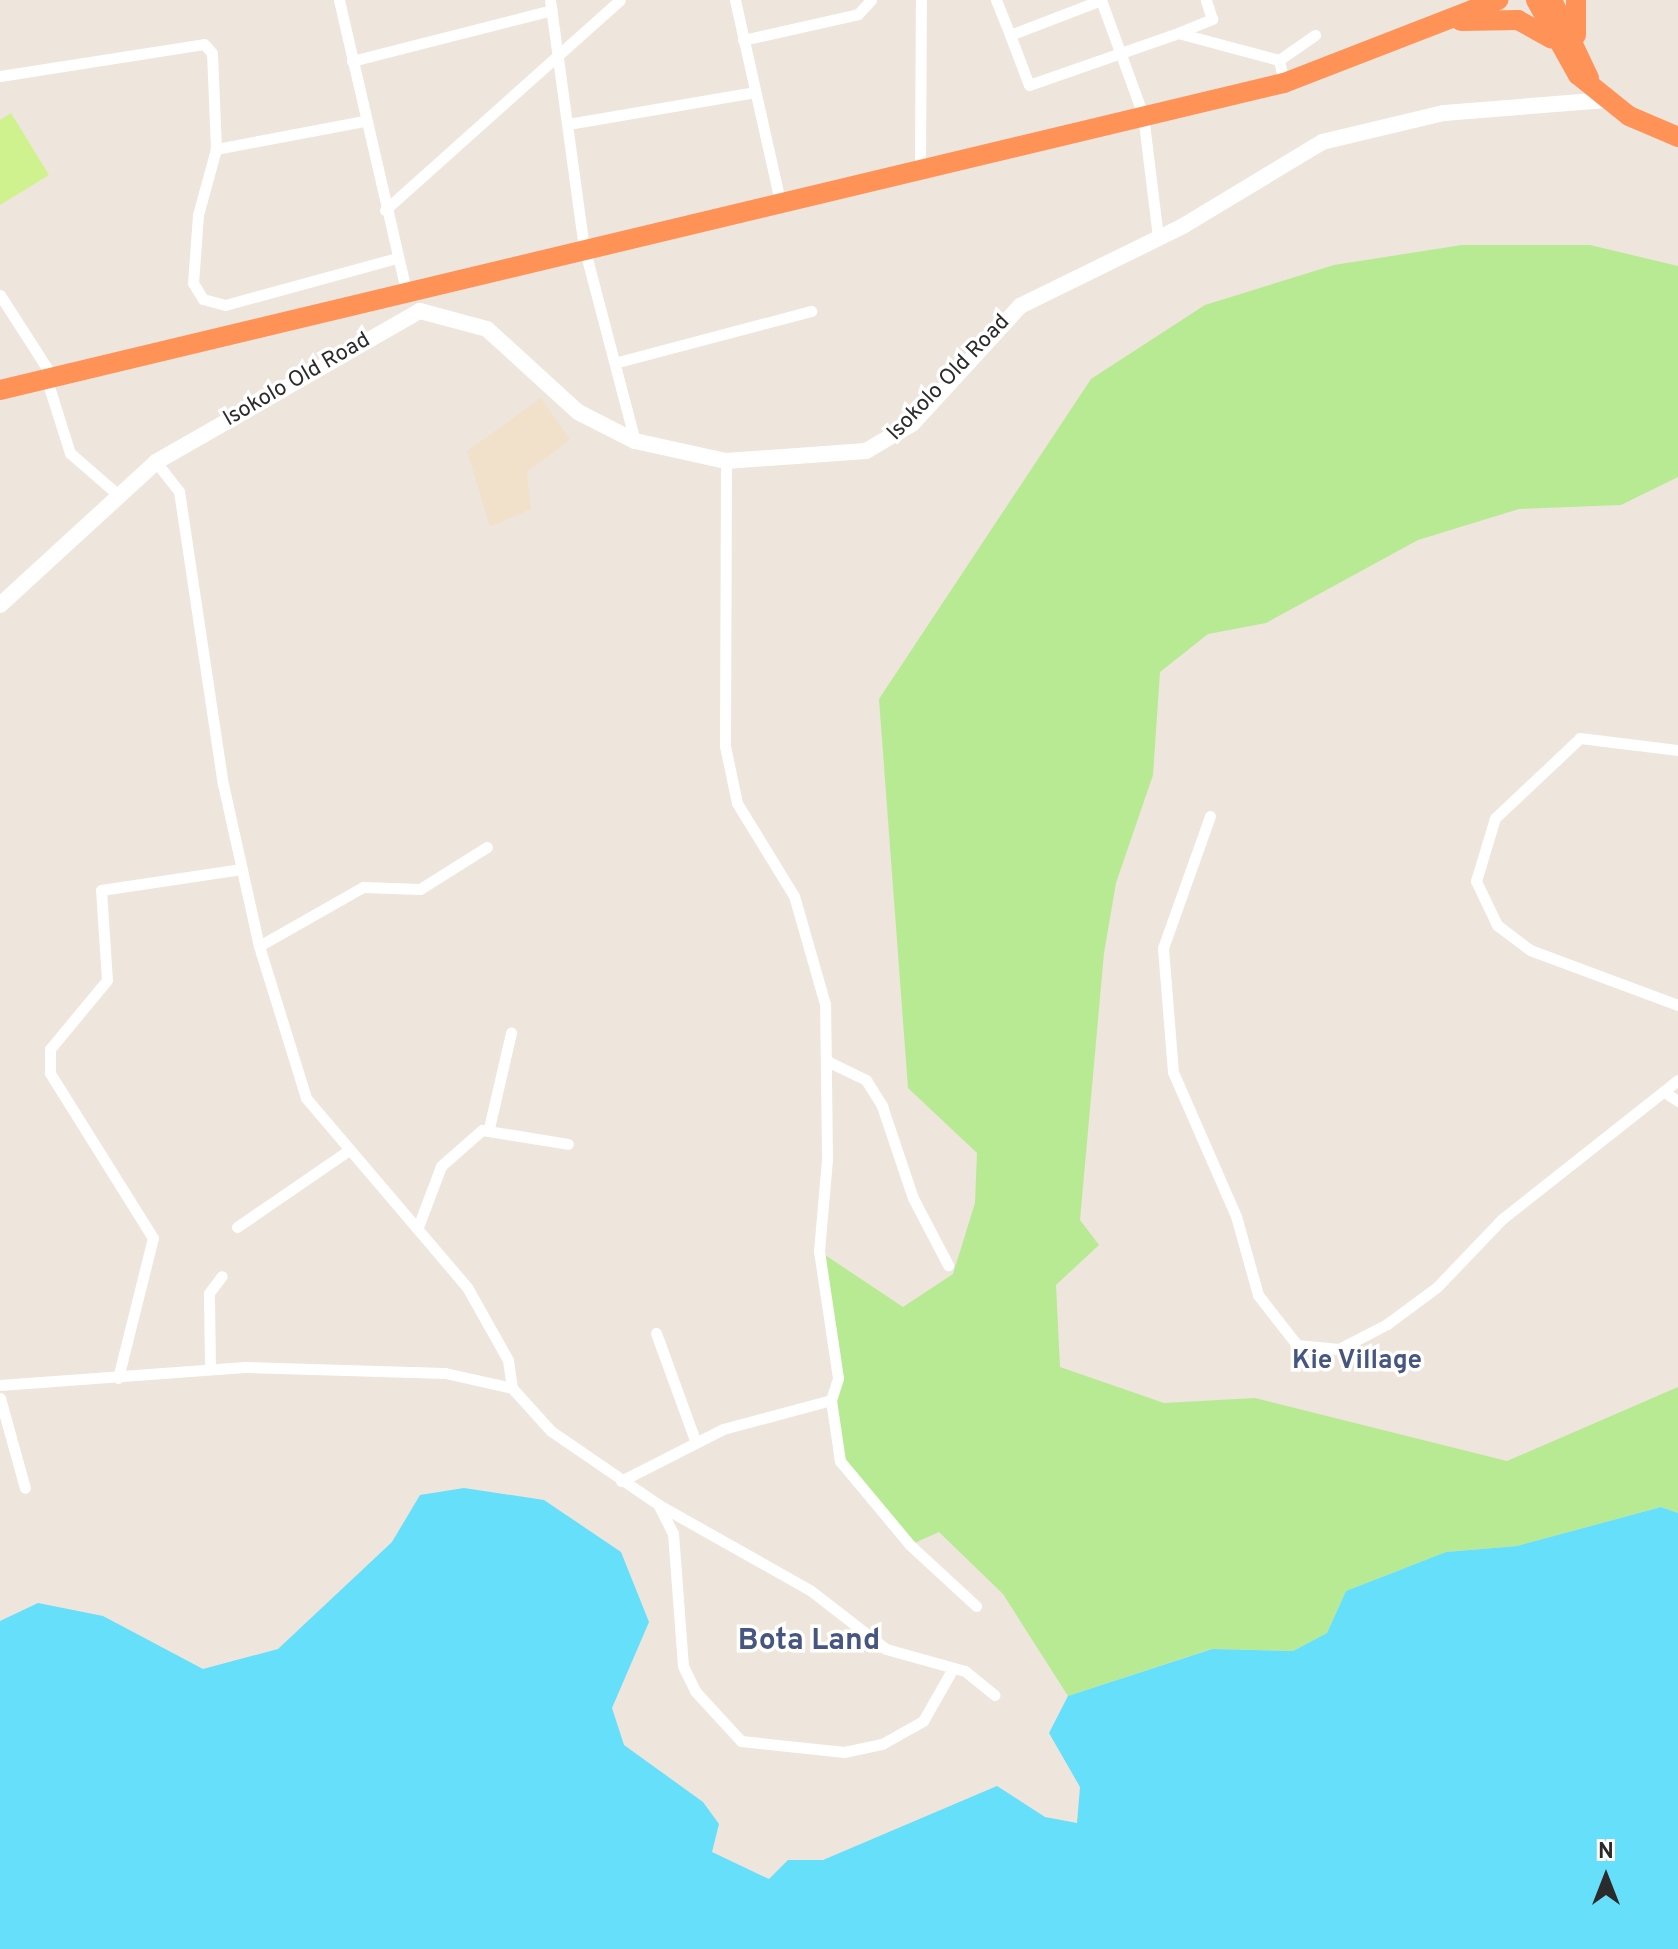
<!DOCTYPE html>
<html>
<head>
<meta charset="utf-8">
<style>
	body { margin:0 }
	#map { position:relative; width:1678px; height:1949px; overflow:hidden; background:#eee5dc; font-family:Overpass,sans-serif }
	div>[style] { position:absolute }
	.education>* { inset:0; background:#f2e1ca }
	.green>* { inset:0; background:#b8ea93 }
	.pitch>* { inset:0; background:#d0f28e }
	.water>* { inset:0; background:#65dffa }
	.street>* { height:11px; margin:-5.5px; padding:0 5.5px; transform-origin:5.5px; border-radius:5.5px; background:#fff }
	.secondary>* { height:16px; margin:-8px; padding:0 8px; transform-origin:8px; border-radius:8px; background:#fff }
	.highway>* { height:20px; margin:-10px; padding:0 10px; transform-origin:10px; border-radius:10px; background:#ff9257 }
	span { translate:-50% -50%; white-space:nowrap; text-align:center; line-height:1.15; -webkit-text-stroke:7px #fff; paint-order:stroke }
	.street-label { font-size:22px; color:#2b2b2b }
	.quarter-label { font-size:26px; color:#475681; font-weight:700 }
	.district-label { font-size:30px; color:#475681; font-weight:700 }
	.north { position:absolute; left:1566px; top:1837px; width:80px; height:80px; -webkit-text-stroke:6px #fff; paint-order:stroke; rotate:0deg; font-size:22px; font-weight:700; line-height:32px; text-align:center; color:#2b2b2b }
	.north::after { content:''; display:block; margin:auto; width:28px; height:36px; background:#2b2b2b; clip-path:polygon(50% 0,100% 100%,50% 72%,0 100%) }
</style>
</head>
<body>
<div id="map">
	<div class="education">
		<div style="clip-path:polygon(541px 398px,570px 440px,527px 472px,531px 509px,490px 527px,467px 451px)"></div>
	</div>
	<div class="green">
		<div style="clip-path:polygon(1462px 245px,1590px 245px,1678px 266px,1678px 477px,1621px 505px,1519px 509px,1418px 540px,1266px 623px,1208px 634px,1160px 672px,1153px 775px,1116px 883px,1104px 953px,1080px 1220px,1099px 1245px,1056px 1285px,1060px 1367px,1164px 1403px,1255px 1398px,1507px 1461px,1678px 1387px,1678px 1513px,1661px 1507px,1517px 1546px,1446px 1552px,1346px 1591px,1327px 1633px,1293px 1651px,1211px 1649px,1068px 1696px,1003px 1594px,939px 1532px,910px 1545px,840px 1461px,833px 1384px,839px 1344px,819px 1251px,903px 1307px,953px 1274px,975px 1203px,977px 1153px,908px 1088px,879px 699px,1091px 379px,1205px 305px,1334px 265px)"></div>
	</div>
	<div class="pitch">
		<div style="clip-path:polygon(11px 113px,49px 175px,0 205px,0 120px)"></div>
	</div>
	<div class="water">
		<div style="clip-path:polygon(464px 1488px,544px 1500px,621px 1552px,649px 1622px,612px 1708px,624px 1745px,703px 1802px,719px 1824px,712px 1852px,769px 1879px,788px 1860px,823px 1860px,997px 1786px,1045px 1817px,1077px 1823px,1080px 1787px,1049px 1733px,1068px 1696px,1212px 1649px,1293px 1651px,1327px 1633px,1346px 1591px,1446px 1552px,1517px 1546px,1661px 1507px,1678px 1513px,1678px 1949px,0 1949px,0 1621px,38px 1603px,103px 1616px,203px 1669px,278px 1649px,392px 1542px,420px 1495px)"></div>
	</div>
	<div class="street">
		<div style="left:339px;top:0;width:299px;rotate:77deg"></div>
		<div style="left:550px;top:0;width:249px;rotate:82.2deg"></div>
		<div style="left:584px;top:247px;width:201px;rotate:75.3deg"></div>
		<div style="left:735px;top:0;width:207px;rotate:77.4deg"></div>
		<div style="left:996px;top:0;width:38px;rotate:68deg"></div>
		<div style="left:1101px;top:0;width:97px;rotate:159deg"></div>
		<div style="left:1010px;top:35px;width:53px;rotate:69.2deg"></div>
		<div style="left:1029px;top:85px;width:158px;rotate:-19.2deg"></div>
		<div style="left:1178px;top:33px;width:105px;rotate:15deg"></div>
		<div style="left:1101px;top:0;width:122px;rotate:69.9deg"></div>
		<div style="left:1143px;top:115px;width:124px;rotate:83deg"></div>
		<div style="left:1180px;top:32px;width:35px;rotate:-22deg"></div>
		<div style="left:1212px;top:19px;width:20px;rotate:-108deg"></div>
		<div style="left:743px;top:40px;width:118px;rotate:-12.7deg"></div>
		<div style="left:858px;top:14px;width:19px;rotate:-47deg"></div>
		<div style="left:352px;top:61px;width:206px;rotate:-14.3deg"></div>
		<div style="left:0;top:76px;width:206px;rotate:-8.9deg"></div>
		<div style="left:204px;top:44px;width:12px;rotate:48deg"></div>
		<div style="left:212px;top:53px;width:96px;rotate:87.6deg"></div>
		<div style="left:1284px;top:83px;width:24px;rotate:-102deg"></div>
		<div style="left:1279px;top:60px;width:44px;rotate:-34.8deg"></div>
		<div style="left:364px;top:121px;width:151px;rotate:169.3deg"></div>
		<div style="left:216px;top:149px;width:68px;rotate:105.3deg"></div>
		<div style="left:198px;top:215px;width:68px;rotate:94.2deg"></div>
		<div style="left:193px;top:283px;width:19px;rotate:58deg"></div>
		<div style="left:203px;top:299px;width:23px;rotate:15deg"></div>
		<div style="left:225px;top:305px;width:178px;rotate:-15.3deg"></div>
		<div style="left:568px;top:124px;width:190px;rotate:-9.7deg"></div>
		<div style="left:920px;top:172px;width:172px;rotate:-89.7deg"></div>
		<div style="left:385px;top:210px;width:315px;rotate:-41.8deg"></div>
		<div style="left:0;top:295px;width:96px;rotate:57.3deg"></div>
		<div style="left:618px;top:362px;width:200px;rotate:-14.8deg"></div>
		<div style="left:46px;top:377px;width:80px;rotate:72.5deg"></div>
		<div style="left:70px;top:453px;width:61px;rotate:41deg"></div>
		<div style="left:156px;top:462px;width:37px;rotate:52deg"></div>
		<div style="left:179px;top:491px;width:296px;rotate:81.5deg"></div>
		<div style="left:223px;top:784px;width:166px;rotate:77.5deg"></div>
		<div style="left:259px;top:946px;width:159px;rotate:72.8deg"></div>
		<div style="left:306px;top:1098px;width:248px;rotate:49.6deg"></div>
		<div style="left:467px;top:1287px;width:84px;rotate:60.7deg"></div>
		<div style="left:508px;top:1360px;width:28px;rotate:82deg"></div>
		<div style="left:1678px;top:750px;width:99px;rotate:-173deg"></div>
		<div style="left:1580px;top:738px;width:117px;rotate:136.7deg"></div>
		<div style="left:1495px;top:818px;width:66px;rotate:106.8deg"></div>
		<div style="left:1476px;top:881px;width:49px;rotate:64.5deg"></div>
		<div style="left:1497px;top:925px;width:41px;rotate:37.1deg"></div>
		<div style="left:1530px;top:950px;width:158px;rotate:20.4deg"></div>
		<div style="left:1210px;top:816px;width:140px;rotate:109.6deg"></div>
		<div style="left:1163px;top:948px;width:124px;rotate:85.4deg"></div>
		<div style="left:1173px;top:1072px;width:157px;rotate:66.4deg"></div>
		<div style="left:1236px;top:1216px;width:82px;rotate:74.4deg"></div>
		<div style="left:1258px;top:1295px;width:63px;rotate:52deg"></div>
		<div style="left:1297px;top:1345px;width:42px;rotate:5.4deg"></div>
		<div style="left:1339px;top:1349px;width:54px;rotate:-27.5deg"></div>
		<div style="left:1387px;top:1324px;width:62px;rotate:-36.5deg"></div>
		<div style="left:1437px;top:1287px;width:94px;rotate:-46.3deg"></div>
		<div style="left:1502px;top:1219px;width:224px;rotate:-38.3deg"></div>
		<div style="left:259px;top:946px;width:120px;rotate:-29.6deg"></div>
		<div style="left:363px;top:887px;width:57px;rotate:2deg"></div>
		<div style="left:420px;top:889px;width:79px;rotate:-32.1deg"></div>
		<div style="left:829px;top:1062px;width:41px;rotate:25.9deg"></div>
		<div style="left:866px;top:1080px;width:31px;rotate:58deg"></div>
		<div style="left:882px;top:1106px;width:97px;rotate:71.4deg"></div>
		<div style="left:913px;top:1198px;width:76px;rotate:62.4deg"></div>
		<div style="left:1664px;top:1092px;width:17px;rotate:33deg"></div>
		<div style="left:489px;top:1128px;width:98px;rotate:-77deg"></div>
		<div style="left:237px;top:1227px;width:136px;rotate:-34.5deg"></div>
		<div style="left:418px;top:1227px;width:65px;rotate:-69.3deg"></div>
		<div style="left:441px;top:1166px;width:55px;rotate:-41.3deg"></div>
		<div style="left:482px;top:1130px;width:87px;rotate:9.2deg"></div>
		<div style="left:656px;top:1333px;width:114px;rotate:70deg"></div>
		<div style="left:210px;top:1369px;width:76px;rotate:-90.8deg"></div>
		<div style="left:209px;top:1293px;width:21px;rotate:-53deg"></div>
		<div style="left:118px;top:1378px;width:144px;rotate:-76deg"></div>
		<div style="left:153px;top:1238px;width:195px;rotate:-122deg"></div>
		<div style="left:50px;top:1073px;width:24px;rotate:-90deg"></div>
		<div style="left:50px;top:1049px;width:89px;rotate:-50.4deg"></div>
		<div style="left:107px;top:980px;width:90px;rotate:-93.8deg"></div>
		<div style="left:101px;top:890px;width:142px;rotate:-8.5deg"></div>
		<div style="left:0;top:1385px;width:245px;rotate:-4.2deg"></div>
		<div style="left:244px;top:1367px;width:201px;rotate:1.7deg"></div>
		<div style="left:445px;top:1373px;width:69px;rotate:12.6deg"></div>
		<div style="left:512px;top:1388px;width:58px;rotate:47.8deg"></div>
		<div style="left:551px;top:1431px;width:131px;rotate:34.4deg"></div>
		<div style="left:659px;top:1505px;width:173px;rotate:29.4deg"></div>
		<div style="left:810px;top:1590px;width:96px;rotate:37.8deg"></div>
		<div style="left:886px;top:1649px;width:82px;rotate:15.6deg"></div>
		<div style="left:965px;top:1671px;width:38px;rotate:39deg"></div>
		<div style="left:0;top:1398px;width:93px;rotate:74.5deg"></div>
		<div style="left:831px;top:1400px;width:62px;rotate:81.6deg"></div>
		<div style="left:840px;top:1461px;width:109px;rotate:50.2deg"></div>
		<div style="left:910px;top:1545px;width:90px;rotate:42.7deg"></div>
		<div style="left:621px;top:1481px;width:114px;rotate:-27deg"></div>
		<div style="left:723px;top:1429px;width:112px;rotate:-15deg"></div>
		<div style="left:831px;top:1400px;width:23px;rotate:-72deg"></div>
		<div style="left:838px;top:1378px;width:128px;rotate:-98.5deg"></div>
		<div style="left:819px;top:1251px;width:92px;rotate:-85deg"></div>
		<div style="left:827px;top:1159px;width:155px;rotate:-90.7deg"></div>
		<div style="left:825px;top:1004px;width:112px;rotate:-106deg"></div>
		<div style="left:794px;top:896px;width:109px;rotate:-121.5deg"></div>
		<div style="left:737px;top:803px;width:58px;rotate:-101.9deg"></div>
		<div style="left:725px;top:746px;width:285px;rotate:-89.8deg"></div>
		<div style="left:659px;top:1506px;width:30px;rotate:63deg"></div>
		<div style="left:673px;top:1533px;width:133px;rotate:85.7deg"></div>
		<div style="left:683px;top:1666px;width:28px;rotate:64deg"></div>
		<div style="left:695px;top:1691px;width:68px;rotate:47.4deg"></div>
		<div style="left:741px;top:1741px;width:104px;rotate:6.1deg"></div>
		<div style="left:844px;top:1752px;width:39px;rotate:-12deg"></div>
		<div style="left:882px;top:1744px;width:47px;rotate:-29.3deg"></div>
		<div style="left:923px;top:1721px;width:59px;rotate:-60.4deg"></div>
	</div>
	<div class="secondary">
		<div style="left:0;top:605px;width:212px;rotate:-42.5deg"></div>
		<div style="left:156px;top:462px;width:304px;rotate:-29.8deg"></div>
		<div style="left:420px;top:311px;width:69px;rotate:15deg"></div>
		<div style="left:487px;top:329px;width:123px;rotate:42.4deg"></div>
		<div style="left:578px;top:412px;width:64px;rotate:27deg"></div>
		<div style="left:635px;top:441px;width:93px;rotate:12.4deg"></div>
		<div style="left:726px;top:461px;width:140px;rotate:-4.1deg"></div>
		<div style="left:866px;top:451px;width:53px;rotate:-30.4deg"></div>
		<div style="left:912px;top:424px;width:160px;rotate:-47.5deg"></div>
		<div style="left:1020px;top:306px;width:182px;rotate:-26.1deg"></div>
		<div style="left:1183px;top:226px;width:162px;rotate:-31.1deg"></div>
		<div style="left:1322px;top:142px;width:125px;rotate:-13.4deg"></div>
		<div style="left:1444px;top:113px;width:163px;rotate:-4.6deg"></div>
	</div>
	<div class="highway">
		<div style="left:1536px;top:0;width:86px;rotate:60.8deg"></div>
		<div style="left:1578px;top:75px;width:65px;rotate:38.8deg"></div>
		<div style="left:1629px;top:116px;width:53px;rotate:23.2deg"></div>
		<div style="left:1552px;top:0;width:86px;rotate:64.6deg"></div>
		<div style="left:1461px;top:21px;width:57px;rotate:-1deg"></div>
		<div style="left:1518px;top:20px;width:38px;rotate:29deg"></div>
		<div style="left:1576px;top:35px;width:35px;rotate:-90deg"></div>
		<div style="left:0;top:390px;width:1320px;rotate:-13.45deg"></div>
		<div style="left:1284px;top:83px;width:230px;rotate:-21.2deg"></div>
	</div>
	<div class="street-label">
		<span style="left:949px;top:378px;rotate:-46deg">Isokolo Old Road</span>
		<span style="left:297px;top:380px;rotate:-30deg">Isokolo Old Road</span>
	</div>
	<div class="quarter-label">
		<span style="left:1357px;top:1362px">Kie Village</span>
	</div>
	<div class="district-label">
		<span style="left:809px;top:1642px">Bota Land</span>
	</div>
	<div class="north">N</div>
</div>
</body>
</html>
